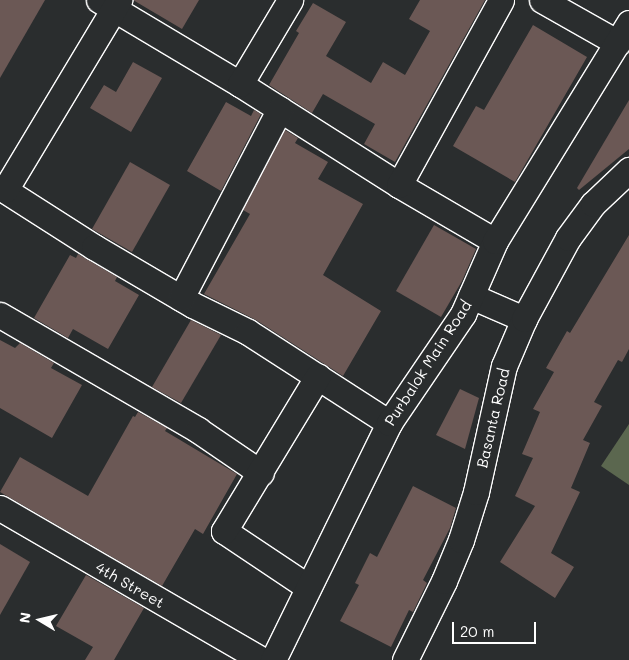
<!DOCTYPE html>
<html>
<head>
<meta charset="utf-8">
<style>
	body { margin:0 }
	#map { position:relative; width:629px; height:660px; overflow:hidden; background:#2a2d2e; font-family:Mali,sans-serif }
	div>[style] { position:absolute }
	.green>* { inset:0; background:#5b674f }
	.building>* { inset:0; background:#6b5855 }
	.roads { filter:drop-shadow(1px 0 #fff) drop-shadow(-1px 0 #fff) drop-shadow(0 1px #fff) drop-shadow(0 -1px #fff) }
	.minor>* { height:25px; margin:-12.5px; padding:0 12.5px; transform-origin:12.5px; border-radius:12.5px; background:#2a2d2e }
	span { translate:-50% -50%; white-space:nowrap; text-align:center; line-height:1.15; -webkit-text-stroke:4.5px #2a2d2e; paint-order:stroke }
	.street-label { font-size:15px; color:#fff }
	.north { position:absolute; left:15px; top:595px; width:50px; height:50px; -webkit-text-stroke:4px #2a2d2e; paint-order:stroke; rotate:279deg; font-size:14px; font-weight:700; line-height:20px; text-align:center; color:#fff }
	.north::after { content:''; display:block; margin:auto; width:18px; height:22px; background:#fff; clip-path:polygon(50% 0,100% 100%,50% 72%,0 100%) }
	.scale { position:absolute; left:452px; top:622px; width:84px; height:22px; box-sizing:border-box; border:2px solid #fff; border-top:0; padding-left:6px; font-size:15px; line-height:18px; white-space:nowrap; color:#fff; -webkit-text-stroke:4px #2a2d2e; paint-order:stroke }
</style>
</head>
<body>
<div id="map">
	<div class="green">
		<div style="clip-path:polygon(629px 424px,629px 485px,601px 466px)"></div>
	</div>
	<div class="building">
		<div style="clip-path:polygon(0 0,45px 0,0 78px)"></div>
		<div style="clip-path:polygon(133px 0,199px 0,182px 29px)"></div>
		<div style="clip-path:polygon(420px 0,485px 0,395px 162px,364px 144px,375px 124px,323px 94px,312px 113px,269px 85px,299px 33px,296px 31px,313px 3px,346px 22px,326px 56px,371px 83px,383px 62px,405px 75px,430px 31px,409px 19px)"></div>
		<div style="clip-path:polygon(533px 25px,587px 57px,515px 182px,453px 146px,476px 106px,484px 110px)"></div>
		<div style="clip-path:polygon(133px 62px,162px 78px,131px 132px,90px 108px,104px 85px,116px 92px)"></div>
		<div style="clip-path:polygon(629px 100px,629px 149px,579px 190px,577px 188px)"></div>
		<div style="clip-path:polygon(226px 102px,251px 116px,254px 110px,261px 114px,221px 191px,187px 171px)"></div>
		<div style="clip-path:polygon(285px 130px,298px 138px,295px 143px,328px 162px,318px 179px,363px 204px,323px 275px,381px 311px,343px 376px,256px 320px,204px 294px,250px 214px,243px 210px)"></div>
		<div style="clip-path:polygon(130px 162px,170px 185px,132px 252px,92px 229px)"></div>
		<div style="clip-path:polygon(434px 225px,476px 249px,462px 281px,441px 317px,396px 291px)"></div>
		<div style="clip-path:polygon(629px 235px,629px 349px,622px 362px,618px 360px,594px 402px,602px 406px,583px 440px,590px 443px,571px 488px,580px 492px,551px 553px,574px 567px,555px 598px,500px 562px,535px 506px,515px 496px,533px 458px,522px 454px,540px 412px,533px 409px,554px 372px,546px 368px,567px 331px,570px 333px)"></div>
		<div style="clip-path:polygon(78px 254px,117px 277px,115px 281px,139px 295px,108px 349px,73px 329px,68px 338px,34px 318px,70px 255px,76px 258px)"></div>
		<div style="clip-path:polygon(191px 320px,221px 335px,181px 403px,152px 387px)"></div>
		<div style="clip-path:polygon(0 340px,15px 348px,20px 343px,54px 363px,51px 368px,82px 385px,52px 438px,0 408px)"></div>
		<div style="clip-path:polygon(460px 389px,479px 398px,465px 449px,436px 435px)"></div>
		<div style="clip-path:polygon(138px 412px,167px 428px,165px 431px,237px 474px,203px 534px,195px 529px,162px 586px,0 492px,20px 457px,88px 496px,133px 416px,135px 417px)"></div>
		<div style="clip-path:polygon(413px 486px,456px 508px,450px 528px,423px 580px,427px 583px,413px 612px,409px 610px,391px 647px,340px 621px,359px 585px,355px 583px,370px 553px,377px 557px)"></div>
		<div style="clip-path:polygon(0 544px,30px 562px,0 615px)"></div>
		<div style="clip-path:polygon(86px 575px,144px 608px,114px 660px,85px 660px,93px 647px,56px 626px)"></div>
	</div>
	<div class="roads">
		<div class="minor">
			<div style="left:99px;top:0;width:164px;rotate:30.8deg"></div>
			<div style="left:240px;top:84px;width:188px;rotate:32.4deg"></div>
			<div style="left:399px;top:185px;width:111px;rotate:30.3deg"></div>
			<div style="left:542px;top:0;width:87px;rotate:29.5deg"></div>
			<div style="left:240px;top:84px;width:98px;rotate:-59.2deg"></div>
			<div style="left:399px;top:185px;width:211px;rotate:-61.1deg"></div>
			<div style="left:0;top:187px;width:112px;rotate:32.6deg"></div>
			<div style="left:94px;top:247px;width:115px;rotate:30.4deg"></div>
			<div style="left:193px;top:305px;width:61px;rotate:26.1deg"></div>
			<div style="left:248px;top:332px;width:168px;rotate:32.8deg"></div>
			<div style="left:5px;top:190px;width:222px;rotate:-59deg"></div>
			<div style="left:471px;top:296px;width:58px;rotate:23.5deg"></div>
			<div style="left:181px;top:298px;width:213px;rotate:-62.4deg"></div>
			<div style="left:0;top:315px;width:229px;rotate:30.1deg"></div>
			<div style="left:198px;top:430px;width:76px;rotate:34.3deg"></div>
			<div style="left:0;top:508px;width:303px;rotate:30.1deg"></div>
			<div style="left:308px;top:587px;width:101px;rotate:-146.3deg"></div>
			<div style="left:224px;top:531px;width:181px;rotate:-58.8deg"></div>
			<div style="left:273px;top:660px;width:264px;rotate:-63.9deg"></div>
			<div style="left:389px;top:423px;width:132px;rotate:-55.8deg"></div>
			<div style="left:463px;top:314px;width:80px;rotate:-66.3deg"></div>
			<div style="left:495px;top:241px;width:256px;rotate:-58.4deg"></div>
			<div style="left:405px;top:660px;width:88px;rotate:-63.7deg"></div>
			<div style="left:444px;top:581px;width:44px;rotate:-67.5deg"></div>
			<div style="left:461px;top:540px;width:50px;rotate:-72.6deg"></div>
			<div style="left:476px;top:492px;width:129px;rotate:-77.5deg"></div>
			<div style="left:504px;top:366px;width:51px;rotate:-66.9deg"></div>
			<div style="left:524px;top:319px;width:92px;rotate:-61.5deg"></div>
			<div style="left:568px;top:238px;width:42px;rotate:-53.7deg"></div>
			<div style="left:593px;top:204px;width:50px;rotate:-43.4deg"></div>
		</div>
	</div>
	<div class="street-label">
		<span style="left:428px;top:363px;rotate:-57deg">Purbalok Main Road</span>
		<span style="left:493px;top:418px;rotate:-77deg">Basanta Road</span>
		<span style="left:130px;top:585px;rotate:30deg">4th Street</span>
	</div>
	<div class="north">N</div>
	<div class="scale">20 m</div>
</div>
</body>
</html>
